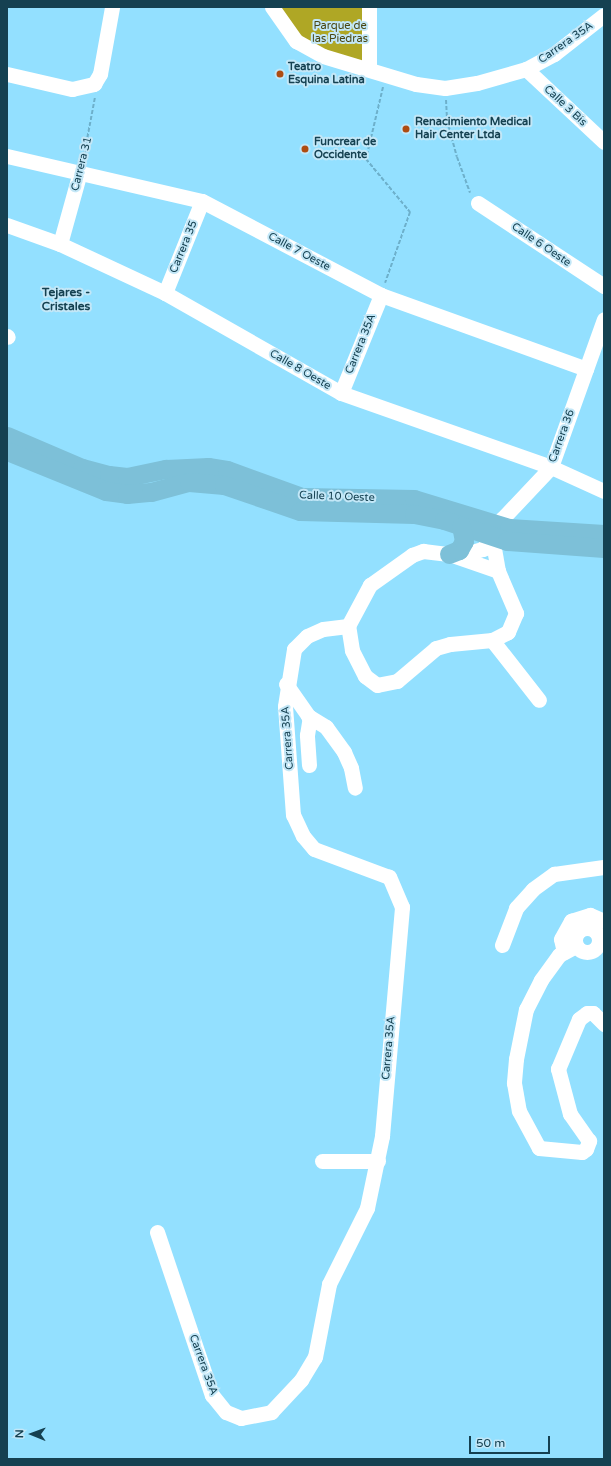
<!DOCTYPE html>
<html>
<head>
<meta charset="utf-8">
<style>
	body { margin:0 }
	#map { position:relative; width:611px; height:1466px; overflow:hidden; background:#93e0ff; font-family:"Varela Round",sans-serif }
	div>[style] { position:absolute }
	.green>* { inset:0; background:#afa725 }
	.path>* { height:2px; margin-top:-1px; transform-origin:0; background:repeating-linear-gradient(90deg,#6db0cb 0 4px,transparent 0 6px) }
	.minor>* { height:15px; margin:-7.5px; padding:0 7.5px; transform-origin:7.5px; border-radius:7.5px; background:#fff }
	.minor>.ring { margin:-7.5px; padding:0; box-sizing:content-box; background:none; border:15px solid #fff; border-radius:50% }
	.major>* { height:19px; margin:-9.5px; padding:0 9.5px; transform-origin:9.5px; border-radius:9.5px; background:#7dc0d8 }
	.dots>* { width:11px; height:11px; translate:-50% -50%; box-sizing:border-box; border:2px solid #c3e7f7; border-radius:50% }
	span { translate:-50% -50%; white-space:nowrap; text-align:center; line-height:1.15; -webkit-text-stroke:4px #c3e7f7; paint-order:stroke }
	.park-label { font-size:11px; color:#4a4611 }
	.street-label { font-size:11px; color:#154151 }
	.poi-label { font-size:11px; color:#154151; font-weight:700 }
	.left { translate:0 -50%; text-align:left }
	.neighbourhood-label { font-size:12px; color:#154151; font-weight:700 }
	.frame { position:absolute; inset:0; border:8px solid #154151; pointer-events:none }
	.north { position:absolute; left:12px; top:1414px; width:40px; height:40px; -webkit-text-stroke:3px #c3e7f7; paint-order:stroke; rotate:271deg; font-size:11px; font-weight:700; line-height:16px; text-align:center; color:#154151 }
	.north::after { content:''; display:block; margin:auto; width:14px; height:18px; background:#154151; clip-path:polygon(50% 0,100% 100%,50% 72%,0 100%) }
	.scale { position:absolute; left:469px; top:1436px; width:81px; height:18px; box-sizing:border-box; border:2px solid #154151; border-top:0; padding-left:5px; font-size:12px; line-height:14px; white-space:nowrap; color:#154151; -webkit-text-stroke:3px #c3e7f7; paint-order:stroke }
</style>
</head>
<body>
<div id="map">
	<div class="green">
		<div style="clip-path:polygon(272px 7px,369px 7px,369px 69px,296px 41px)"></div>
	</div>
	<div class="path">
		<div style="left:383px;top:87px;width:74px;rotate:103.3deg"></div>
		<div style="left:366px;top:159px;width:69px;rotate:50.3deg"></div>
		<div style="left:410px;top:212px;width:75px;rotate:109.4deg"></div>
		<div style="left:446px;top:100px;width:20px;rotate:87deg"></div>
		<div style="left:447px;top:120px;width:38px;rotate:75deg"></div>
		<div style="left:457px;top:157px;width:38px;rotate:70deg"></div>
		<div style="left:83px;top:161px;width:65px;rotate:-79.4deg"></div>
	</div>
	<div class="minor">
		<div style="left:272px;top:7px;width:42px;rotate:54.8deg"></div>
		<div style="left:296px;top:41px;width:31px;rotate:29deg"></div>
		<div style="left:323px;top:56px;width:97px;rotate:16.8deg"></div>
		<div style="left:416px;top:84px;width:29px;rotate:8deg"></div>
		<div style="left:445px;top:88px;width:32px;rotate:-9deg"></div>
		<div style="left:477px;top:83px;width:51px;rotate:-15.9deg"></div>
		<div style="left:526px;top:69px;width:32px;rotate:-28deg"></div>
		<div style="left:554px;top:54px;width:63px;rotate:-38deg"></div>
		<div style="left:369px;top:7px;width:62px;rotate:90deg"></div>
		<div style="left:526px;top:69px;width:107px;rotate:43.1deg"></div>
		<div style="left:7px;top:74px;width:67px;rotate:13deg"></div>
		<div style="left:72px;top:89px;width:23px;rotate:-13deg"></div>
		<div style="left:94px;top:84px;width:12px;rotate:-59deg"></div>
		<div style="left:100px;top:74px;width:68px;rotate:-79.8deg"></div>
		<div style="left:7px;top:156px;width:200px;rotate:13deg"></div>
		<div style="left:202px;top:201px;width:202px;rotate:27.7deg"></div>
		<div style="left:381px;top:295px;width:218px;rotate:19.8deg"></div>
		<div style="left:478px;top:203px;width:151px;rotate:33.4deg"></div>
		<div style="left:7px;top:225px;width:56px;rotate:19.7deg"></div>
		<div style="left:60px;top:244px;width:116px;rotate:25deg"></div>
		<div style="left:165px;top:293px;width:202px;rotate:29.6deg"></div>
		<div style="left:341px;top:393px;width:223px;rotate:19.4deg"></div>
		<div style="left:551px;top:467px;width:58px;rotate:24.4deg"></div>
		<div style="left:60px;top:244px;width:75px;rotate:-74.5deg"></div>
		<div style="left:165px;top:293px;width:99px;rotate:-68.1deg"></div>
		<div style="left:7px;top:336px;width:1px;rotate:45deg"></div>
		<div style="left:341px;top:393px;width:106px;rotate:-67.8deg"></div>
		<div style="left:492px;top:537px;width:35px;rotate:80deg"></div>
		<div style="left:498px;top:571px;width:46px;rotate:66.8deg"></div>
		<div style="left:516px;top:613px;width:21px;rotate:113deg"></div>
		<div style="left:508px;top:632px;width:18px;rotate:153deg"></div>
		<div style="left:492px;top:640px;width:42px;rotate:174.6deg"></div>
		<div style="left:450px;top:644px;width:15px;rotate:164deg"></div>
		<div style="left:436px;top:648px;width:51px;rotate:139.8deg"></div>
		<div style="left:397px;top:681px;width:20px;rotate:169deg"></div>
		<div style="left:377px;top:685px;width:15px;rotate:-143deg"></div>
		<div style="left:365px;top:676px;width:29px;rotate:-117deg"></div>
		<div style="left:352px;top:650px;width:24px;rotate:-99deg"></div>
		<div style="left:348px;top:626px;width:47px;rotate:-61.8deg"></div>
		<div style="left:370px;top:585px;width:52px;rotate:-35.5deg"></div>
		<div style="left:412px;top:555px;width:12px;rotate:-20deg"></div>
		<div style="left:423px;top:551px;width:26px;rotate:7deg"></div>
		<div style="left:449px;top:554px;width:52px;rotate:19.1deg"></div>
		<div style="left:458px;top:556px;width:26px;rotate:-16deg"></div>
		<div style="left:483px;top:549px;width:36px;rotate:-58deg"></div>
		<div style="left:502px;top:519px;width:71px;rotate:-46.7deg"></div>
		<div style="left:551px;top:467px;width:157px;rotate:-70.3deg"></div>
		<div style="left:492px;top:640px;width:76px;rotate:51.9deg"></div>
		<div style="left:286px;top:684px;width:39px;rotate:55deg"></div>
		<div style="left:308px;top:716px;width:21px;rotate:31deg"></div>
		<div style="left:326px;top:727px;width:31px;rotate:54deg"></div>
		<div style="left:344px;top:752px;width:17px;rotate:66deg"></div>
		<div style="left:351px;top:768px;width:20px;rotate:79deg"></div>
		<div style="left:309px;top:765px;width:30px;rotate:-94deg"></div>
		<div style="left:307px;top:735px;width:18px;rotate:-81deg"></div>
		<div class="ring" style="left:575px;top:928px;width:9px;height:9px"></div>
		<div style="left:502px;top:945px;width:40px;rotate:-69deg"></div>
		<div style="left:516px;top:908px;width:25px;rotate:-48deg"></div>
		<div style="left:533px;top:889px;width:26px;rotate:-36deg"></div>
		<div style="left:554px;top:874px;width:50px;rotate:-8deg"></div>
		<div style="left:576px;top:946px;width:19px;rotate:152deg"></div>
		<div style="left:559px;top:955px;width:31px;rotate:126deg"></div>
		<div style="left:541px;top:980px;width:33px;rotate:117deg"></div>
		<div style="left:526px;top:1009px;width:51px;rotate:101.3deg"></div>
		<div style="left:516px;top:1059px;width:24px;rotate:95deg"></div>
		<div style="left:514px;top:1083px;width:28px;rotate:80deg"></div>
		<div style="left:519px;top:1111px;width:42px;rotate:61.6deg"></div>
		<div style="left:539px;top:1148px;width:43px;rotate:5.3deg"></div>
		<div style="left:582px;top:1152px;width:5px;rotate:-37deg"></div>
		<div style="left:586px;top:1149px;width:9px;rotate:-69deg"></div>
		<div style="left:589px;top:1141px;width:33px;rotate:-125deg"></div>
		<div style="left:570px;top:1114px;width:47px;rotate:-104.9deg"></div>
		<div style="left:558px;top:1069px;width:54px;rotate:-67.2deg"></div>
		<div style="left:579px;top:1019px;width:10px;rotate:-37deg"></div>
		<div style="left:587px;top:1013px;width:6px"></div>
		<div style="left:593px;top:1013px;width:16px;rotate:45deg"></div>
		<div style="left:564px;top:952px;width:13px;rotate:-103deg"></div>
		<div style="left:561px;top:939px;width:21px;rotate:-61deg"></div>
		<div style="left:571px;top:921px;width:20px;rotate:-18deg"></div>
		<div style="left:590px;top:915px;width:15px;rotate:23deg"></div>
		<div style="left:322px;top:1161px;width:56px"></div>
		<div style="left:157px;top:1232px;width:172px;rotate:71.4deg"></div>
		<div style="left:212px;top:1395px;width:22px;rotate:51deg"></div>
		<div style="left:226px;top:1412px;width:16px;rotate:22deg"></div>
		<div style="left:241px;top:1418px;width:31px;rotate:-11deg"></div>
		<div style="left:271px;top:1412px;width:44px;rotate:-46.8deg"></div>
		<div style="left:301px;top:1380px;width:27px;rotate:-59deg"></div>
		<div style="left:315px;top:1357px;width:74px;rotate:-79.1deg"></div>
		<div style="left:329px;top:1284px;width:85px;rotate:-63.4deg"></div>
		<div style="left:367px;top:1208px;width:74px;rotate:-78.2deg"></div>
		<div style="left:382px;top:1136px;width:230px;rotate:-85deg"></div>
		<div style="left:402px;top:907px;width:33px;rotate:-113deg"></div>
		<div style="left:389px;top:877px;width:80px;rotate:-159.5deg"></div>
		<div style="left:314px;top:849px;width:17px;rotate:-130deg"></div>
		<div style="left:303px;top:836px;width:23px;rotate:-115deg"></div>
		<div style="left:293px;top:815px;width:109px;rotate:-94.2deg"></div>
		<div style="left:285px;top:706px;width:58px;rotate:-81deg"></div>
		<div style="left:294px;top:649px;width:18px;rotate:-45deg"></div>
		<div style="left:307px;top:636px;width:17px;rotate:-24deg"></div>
		<div style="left:323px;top:629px;width:25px;rotate:-7deg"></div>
	</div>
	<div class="major">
		<div style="left:7px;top:436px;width:82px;rotate:23.1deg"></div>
		<div style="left:82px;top:468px;width:28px;rotate:15deg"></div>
		<div style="left:109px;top:475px;width:18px;rotate:6deg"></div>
		<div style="left:127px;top:477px;width:40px;rotate:-12deg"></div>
		<div style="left:166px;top:469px;width:42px;rotate:-2.7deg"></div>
		<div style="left:208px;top:467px;width:19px;rotate:9deg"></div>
		<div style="left:227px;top:470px;width:80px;rotate:19.8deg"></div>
		<div style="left:302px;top:497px;width:112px;rotate:1deg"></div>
		<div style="left:414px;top:499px;width:99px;rotate:17deg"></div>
		<div style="left:509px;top:528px;width:95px;rotate:3.6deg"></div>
		<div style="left:7px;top:451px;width:107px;rotate:22deg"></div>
		<div style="left:106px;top:491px;width:21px;rotate:8deg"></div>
		<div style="left:127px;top:494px;width:24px;rotate:-5deg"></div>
		<div style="left:151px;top:492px;width:39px;rotate:-15deg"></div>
		<div style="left:189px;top:482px;width:35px;rotate:5deg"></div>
		<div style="left:224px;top:485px;width:80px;rotate:18.9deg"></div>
		<div style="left:300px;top:511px;width:114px;rotate:1.5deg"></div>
		<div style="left:414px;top:514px;width:31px;rotate:11deg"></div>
		<div style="left:444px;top:520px;width:66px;rotate:18.4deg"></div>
		<div style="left:507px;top:541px;width:97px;rotate:4.1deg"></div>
		<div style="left:449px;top:554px;width:11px;rotate:-22deg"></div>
		<div style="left:459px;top:550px;width:10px;rotate:-61deg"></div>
		<div style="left:464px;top:541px;width:15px;rotate:-101deg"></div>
	</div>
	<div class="dots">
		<div style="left:280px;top:74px;background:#ae4c11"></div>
		<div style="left:406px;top:129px;background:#ae4c11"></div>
		<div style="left:305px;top:149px;background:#ae4c11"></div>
	</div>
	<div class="park-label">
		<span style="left:340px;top:33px">Parque de<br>las Piedras</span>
	</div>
	<div class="street-label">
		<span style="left:566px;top:43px;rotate:-35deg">Carrera 35A</span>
		<span style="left:565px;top:106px;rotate:43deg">Calle 3 Bis</span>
		<span style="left:82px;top:164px;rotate:-76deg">Carrera 31</span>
		<span style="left:541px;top:245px;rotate:34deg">Calle 6 Oeste</span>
		<span style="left:184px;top:247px;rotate:-68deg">Carrera 35</span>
		<span style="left:299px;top:252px;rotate:28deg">Calle 7 Oeste</span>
		<span style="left:361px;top:344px;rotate:-68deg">Carrera 35A</span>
		<span style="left:300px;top:370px;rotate:30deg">Calle 8 Oeste</span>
		<span style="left:562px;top:436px;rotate:-70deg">Carrera 36</span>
		<span style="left:337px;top:497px;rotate:2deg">Calle 10 Oeste</span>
		<span style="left:288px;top:738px;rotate:-94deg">Carrera 35A</span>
		<span style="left:389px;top:1048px;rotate:-85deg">Carrera 35A</span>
		<span style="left:203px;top:1365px;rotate:70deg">Carrera 35A</span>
	</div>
	<div class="poi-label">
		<span class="left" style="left:288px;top:74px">Teatro<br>Esquina Latina</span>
		<span class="left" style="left:415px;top:129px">Renacimiento Medical<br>Hair Center Ltda</span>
		<span class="left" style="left:314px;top:149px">Funcrear de<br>Occidente</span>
	</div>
	<div class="neighbourhood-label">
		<span style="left:66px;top:300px">Tejares -<br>Cristales</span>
	</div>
	<div class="frame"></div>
	<div class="north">N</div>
	<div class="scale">50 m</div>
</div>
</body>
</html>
